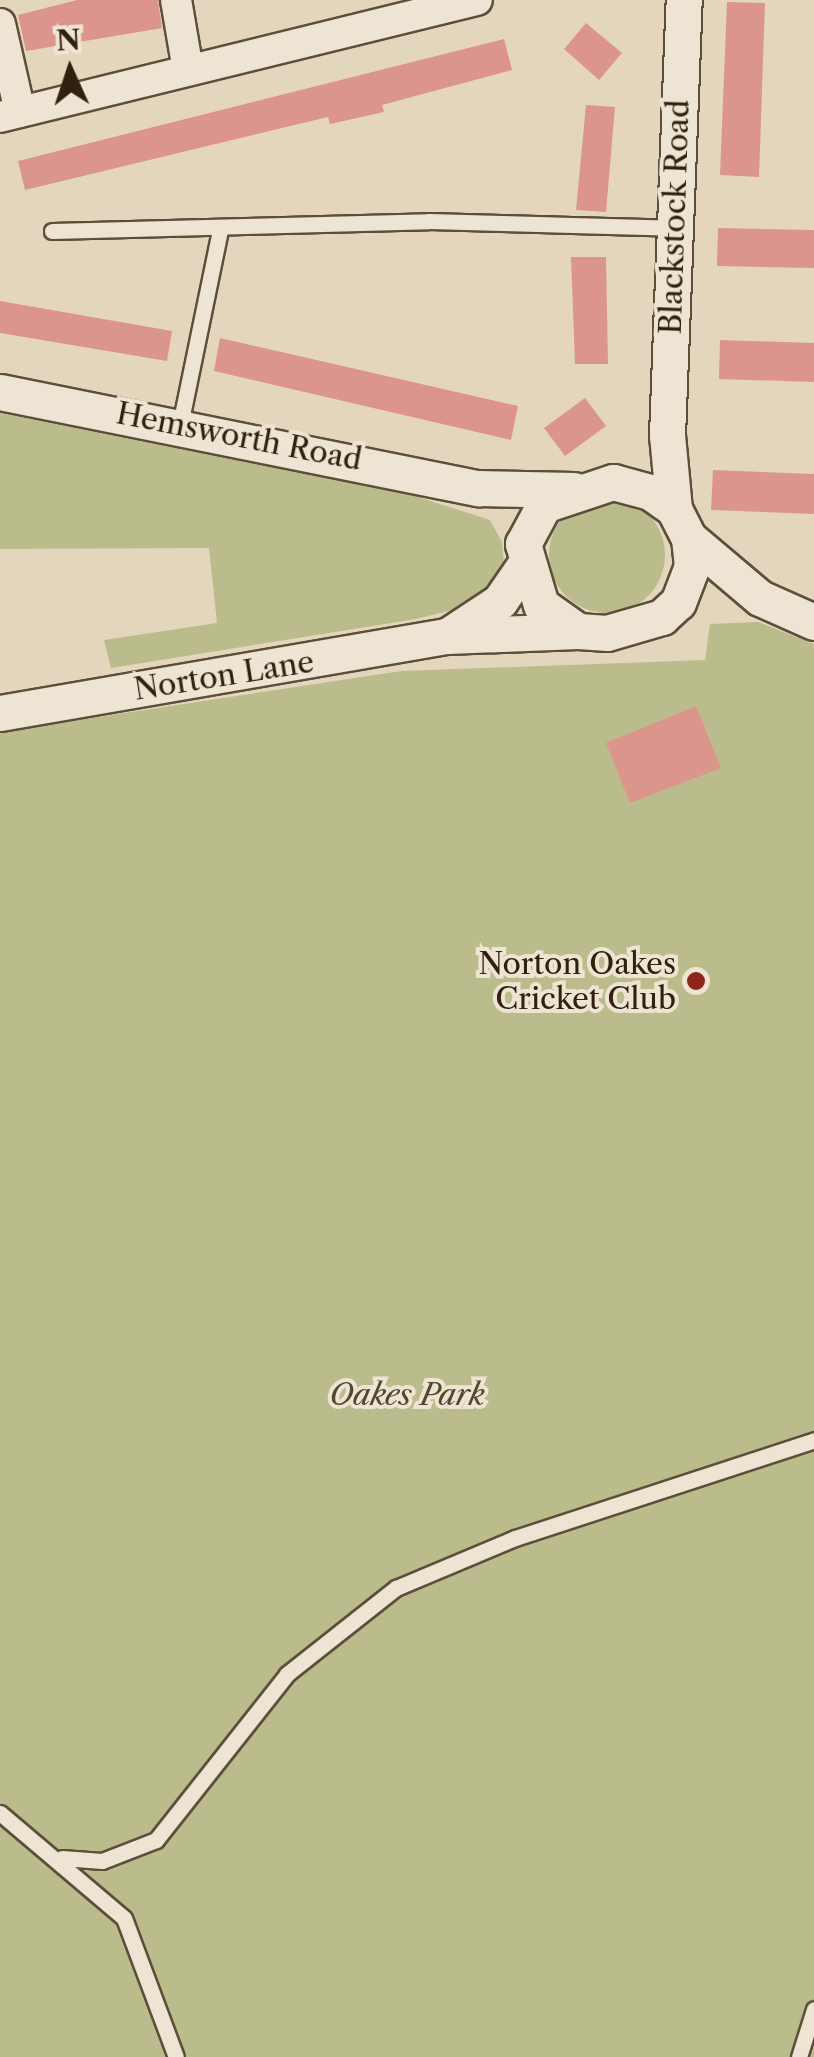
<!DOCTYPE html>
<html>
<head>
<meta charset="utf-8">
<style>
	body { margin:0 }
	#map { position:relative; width:814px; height:2057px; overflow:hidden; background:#e4d6bd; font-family:"Libre Caslon Text",serif }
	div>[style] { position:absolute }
	.green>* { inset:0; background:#bbbc8c }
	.round { border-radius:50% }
	.building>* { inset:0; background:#dc958d }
	.roads { filter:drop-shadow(2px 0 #5d4e3a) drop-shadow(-2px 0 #5d4e3a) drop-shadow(0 2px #5d4e3a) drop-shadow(0 -2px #5d4e3a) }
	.service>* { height:15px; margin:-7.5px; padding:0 7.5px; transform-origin:7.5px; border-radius:7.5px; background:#ede4d4 }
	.minor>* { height:30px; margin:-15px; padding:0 15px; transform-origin:15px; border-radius:15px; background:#ede4d4 }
	.tertiary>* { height:35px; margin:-17.5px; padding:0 17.5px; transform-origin:17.5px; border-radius:17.5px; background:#ede4d4 }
	.dots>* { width:28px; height:28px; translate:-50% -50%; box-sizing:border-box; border:5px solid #ede4d4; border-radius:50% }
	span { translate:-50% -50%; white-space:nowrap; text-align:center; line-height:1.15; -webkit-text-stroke:8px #ede4d4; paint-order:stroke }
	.street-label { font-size:30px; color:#30200e }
	.poi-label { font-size:30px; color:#30200e }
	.right { translate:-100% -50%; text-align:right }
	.park-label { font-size:30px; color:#53472e; font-style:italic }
	.north { position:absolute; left:20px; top:20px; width:100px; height:100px; -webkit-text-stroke:8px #ede4d4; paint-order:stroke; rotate:357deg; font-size:28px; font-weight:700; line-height:40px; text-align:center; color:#30200e }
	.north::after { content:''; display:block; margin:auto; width:35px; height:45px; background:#30200e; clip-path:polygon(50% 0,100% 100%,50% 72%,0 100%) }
</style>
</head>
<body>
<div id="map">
	<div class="green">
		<div style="clip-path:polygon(0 413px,415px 496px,490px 520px,502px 542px,505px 577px,477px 604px,416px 619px,111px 668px,104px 640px,217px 623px,209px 548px,0 549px)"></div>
		<div class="round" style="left:549px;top:497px;width:116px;height:116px"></div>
		<div style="clip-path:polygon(758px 622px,814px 644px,814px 2057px,0 2057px,0 732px,401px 671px,705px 660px,710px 624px)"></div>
	</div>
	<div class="building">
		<div style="clip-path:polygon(77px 0,158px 0,162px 28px,26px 51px,18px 15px)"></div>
		<div style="clip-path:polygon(727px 2px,765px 3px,759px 177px,720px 175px)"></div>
		<div style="clip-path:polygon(586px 23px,622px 53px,599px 80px,564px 49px)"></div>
		<div style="clip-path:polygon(504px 39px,512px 70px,382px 105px,384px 112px,330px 124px,328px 117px,25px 190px,18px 161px)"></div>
		<div style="clip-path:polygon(586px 105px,615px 107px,606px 212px,576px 210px)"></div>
		<div style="clip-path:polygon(718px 228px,814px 230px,814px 268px,717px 266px)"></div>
		<div style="clip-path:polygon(571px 257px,606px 257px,608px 364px,575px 364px)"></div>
		<div style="clip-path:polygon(0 301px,172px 331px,167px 361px,0 333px)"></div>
		<div style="clip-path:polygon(220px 338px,518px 406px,511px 440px,214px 371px)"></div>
		<div style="clip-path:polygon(720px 340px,814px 343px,814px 382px,719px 379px)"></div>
		<div style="clip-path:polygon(585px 398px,606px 426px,565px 456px,544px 428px)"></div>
		<div style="clip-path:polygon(713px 470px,814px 474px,814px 514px,711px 510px)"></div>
		<div style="clip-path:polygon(696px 706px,721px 768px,630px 803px,606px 743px)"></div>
	</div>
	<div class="roads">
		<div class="service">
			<div style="left:52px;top:231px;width:377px;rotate:-1.5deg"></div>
			<div style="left:429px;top:221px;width:244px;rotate:1.6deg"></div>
			<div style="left:180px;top:425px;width:199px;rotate:-78.4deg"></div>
			<div style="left:0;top:1813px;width:162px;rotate:40.3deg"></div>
			<div style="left:124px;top:1918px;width:148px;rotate:69.5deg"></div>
			<div style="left:62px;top:1858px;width:40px;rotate:4.3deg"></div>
			<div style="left:102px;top:1861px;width:58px;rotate:-21.3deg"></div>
			<div style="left:156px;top:1840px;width:211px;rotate:-51.7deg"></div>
			<div style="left:287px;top:1674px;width:139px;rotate:-38.3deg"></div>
			<div style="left:396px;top:1588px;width:129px;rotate:-22.8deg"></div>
			<div style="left:515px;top:1538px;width:315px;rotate:-18.1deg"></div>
			<div style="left:799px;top:2057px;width:50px;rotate:-72.6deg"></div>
		</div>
		<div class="minor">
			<div style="left:176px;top:0;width:71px;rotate:80.3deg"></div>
			<div style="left:0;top:24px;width:90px;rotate:77.2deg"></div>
			<div style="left:0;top:117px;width:491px;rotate:-13.8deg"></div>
		</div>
		<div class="tertiary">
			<div style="left:0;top:392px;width:488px;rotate:11.4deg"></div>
			<div style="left:478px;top:488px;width:96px;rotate:1.2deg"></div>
			<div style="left:613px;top:482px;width:38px;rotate:15deg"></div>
			<div style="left:650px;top:492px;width:29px;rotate:35deg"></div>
			<div style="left:674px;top:509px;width:33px;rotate:63deg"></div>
			<div style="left:689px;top:538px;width:28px;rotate:84deg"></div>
			<div style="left:692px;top:566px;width:39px;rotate:111deg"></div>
			<div style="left:678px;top:602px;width:22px;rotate:137deg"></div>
			<div style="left:662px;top:617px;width:57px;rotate:163.8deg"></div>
			<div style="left:607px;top:633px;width:29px;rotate:-176deg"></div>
			<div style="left:578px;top:631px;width:45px;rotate:-144.9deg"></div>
			<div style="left:541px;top:605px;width:64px;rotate:-106.4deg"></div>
			<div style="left:523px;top:544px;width:44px;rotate:-61.7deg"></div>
			<div style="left:544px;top:505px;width:73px;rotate:-18.4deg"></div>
			<div style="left:674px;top:509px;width:74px;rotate:-95.4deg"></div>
			<div style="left:667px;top:435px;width:435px;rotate:-87.8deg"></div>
			<div style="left:689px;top:538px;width:93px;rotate:40.2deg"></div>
			<div style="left:760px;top:598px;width:59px;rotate:24deg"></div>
			<div style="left:447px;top:636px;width:64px;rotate:-33.4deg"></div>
			<div style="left:500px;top:601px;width:42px;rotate:-55.6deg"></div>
			<div style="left:0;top:713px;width:454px;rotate:-9.8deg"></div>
			<div style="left:447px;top:636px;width:131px;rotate:-2.2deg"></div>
		</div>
	</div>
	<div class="dots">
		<div style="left:696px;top:981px;background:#8f2418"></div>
	</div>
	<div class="street-label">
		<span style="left:675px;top:217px;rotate:-88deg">Blackstock Road</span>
		<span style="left:239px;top:437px;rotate:11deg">Hemsworth Road</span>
		<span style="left:224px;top:676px;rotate:-9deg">Norton Lane</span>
	</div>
	<div class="poi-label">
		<span class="right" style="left:676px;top:981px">Norton Oakes<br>Cricket Club</span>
	</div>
	<div class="park-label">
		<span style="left:407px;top:1395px">Oakes Park</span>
	</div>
	<div class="north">N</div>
</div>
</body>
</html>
